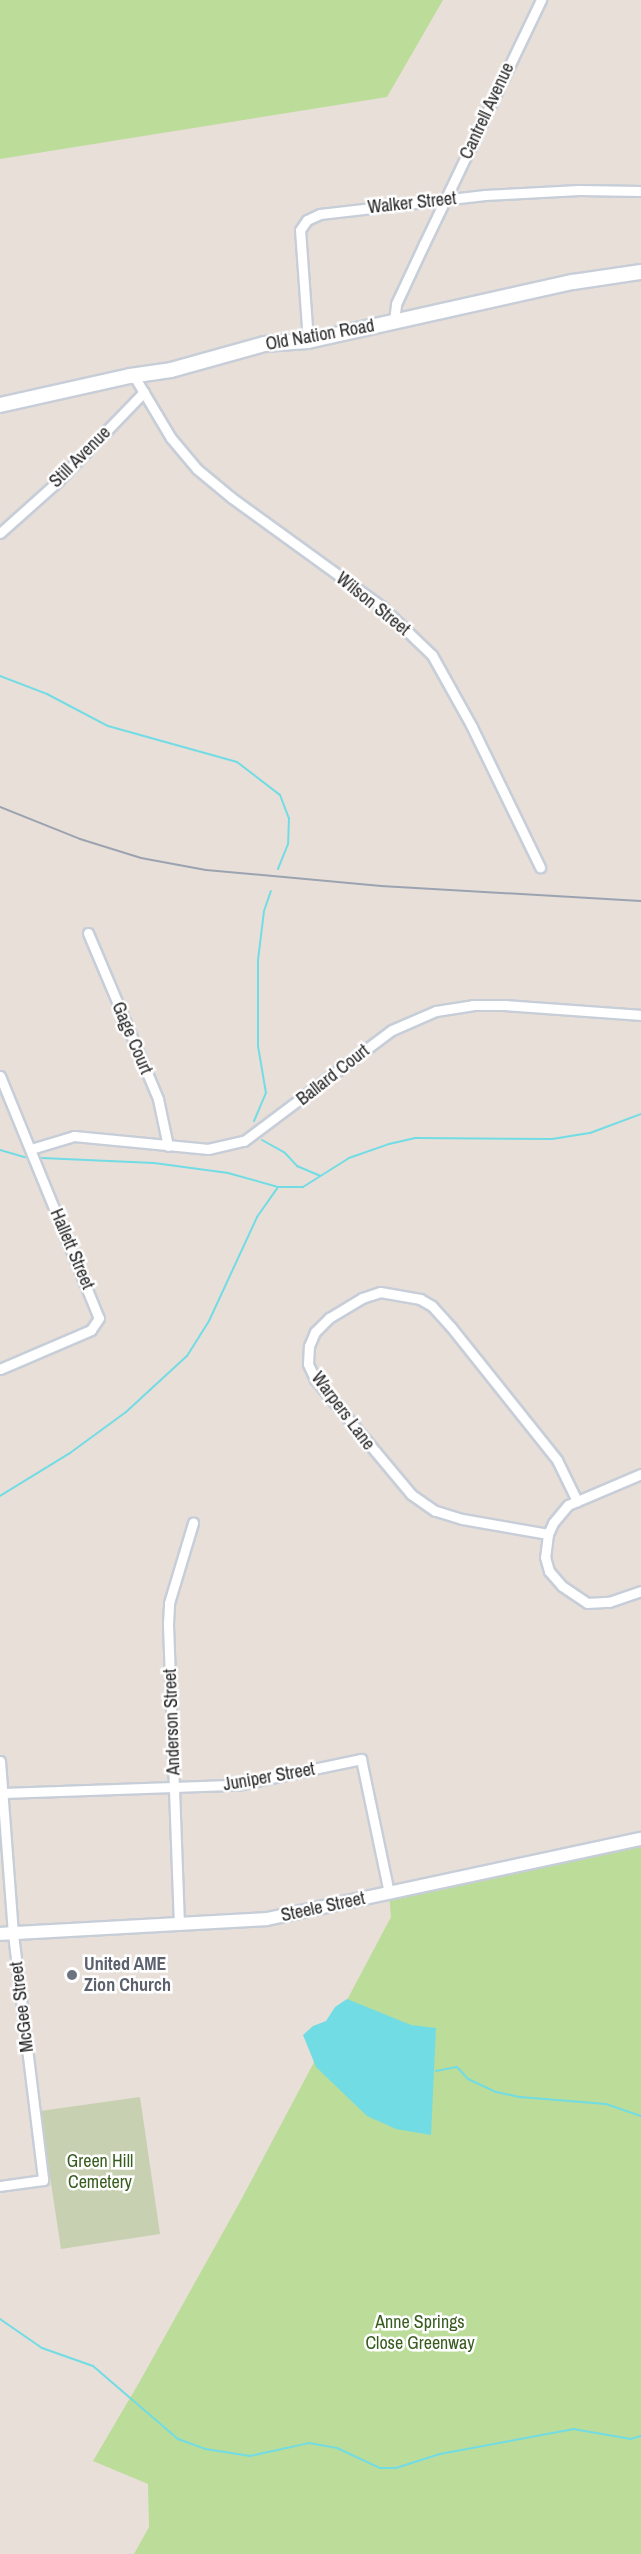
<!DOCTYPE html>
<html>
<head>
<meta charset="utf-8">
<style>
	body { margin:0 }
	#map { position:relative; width:641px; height:2554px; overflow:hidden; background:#e8dfd9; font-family:"Archivo Narrow",sans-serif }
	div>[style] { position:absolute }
	.green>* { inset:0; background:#bcdc99 }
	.cemetery>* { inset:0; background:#c7d1b1 }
	.water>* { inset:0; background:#72dce4 }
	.stream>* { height:2px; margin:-1px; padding:0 1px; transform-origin:1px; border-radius:1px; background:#72dce4 }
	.roads { filter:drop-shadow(2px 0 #c7ced8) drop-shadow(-2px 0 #c7ced8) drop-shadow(0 2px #c7ced8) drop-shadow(0 -2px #c7ced8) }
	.minor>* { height:9px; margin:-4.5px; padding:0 4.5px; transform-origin:4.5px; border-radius:4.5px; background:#fff }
	.tertiary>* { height:12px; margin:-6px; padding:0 6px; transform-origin:6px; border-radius:6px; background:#fff }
	.secondary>* { height:14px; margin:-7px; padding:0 7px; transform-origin:7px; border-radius:7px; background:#fff }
	.rail>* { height:2px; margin:-1px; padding:0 1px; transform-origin:1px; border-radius:1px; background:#9ca3b0 }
	.dots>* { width:16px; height:16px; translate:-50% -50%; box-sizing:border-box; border:3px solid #fff; border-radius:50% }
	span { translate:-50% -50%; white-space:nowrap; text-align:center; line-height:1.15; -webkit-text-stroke:5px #fff; paint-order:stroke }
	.street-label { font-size:18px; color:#272727 }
	.worship-label { font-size:18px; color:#5b616d; font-weight:700 }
	.left { translate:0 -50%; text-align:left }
	.park-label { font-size:18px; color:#375c1e }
</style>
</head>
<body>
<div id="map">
	<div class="green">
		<div style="clip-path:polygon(0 0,443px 0,387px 97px,0 159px)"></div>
		<div style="clip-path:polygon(641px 1839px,641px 2554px,134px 2554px,149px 2527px,148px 2484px,93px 2461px,140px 2381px,241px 2200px,391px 1917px,389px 1893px)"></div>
	</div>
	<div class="cemetery">
		<div style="clip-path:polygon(140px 2097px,160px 2234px,61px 2249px,40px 2111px)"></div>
	</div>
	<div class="water">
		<div style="clip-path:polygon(347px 1999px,411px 2025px,436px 2028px,431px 2135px,396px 2129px,367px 2116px,316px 2067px,303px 2035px,313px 2026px,326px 2021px,335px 2007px)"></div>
	</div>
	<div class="stream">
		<div style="left:0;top:676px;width:50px;rotate:21deg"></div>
		<div style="left:47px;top:694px;width:69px;rotate:27.7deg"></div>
		<div style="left:108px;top:726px;width:134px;rotate:15.6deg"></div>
		<div style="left:237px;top:762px;width:54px;rotate:37.5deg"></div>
		<div style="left:280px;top:795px;width:25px;rotate:69deg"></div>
		<div style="left:289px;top:818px;width:26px;rotate:92deg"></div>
		<div style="left:288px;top:844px;width:27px;rotate:112deg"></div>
		<div style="left:254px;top:1121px;width:30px;rotate:-67deg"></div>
		<div style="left:266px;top:1093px;width:48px;rotate:-99.7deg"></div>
		<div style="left:258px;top:1046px;width:86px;rotate:-90deg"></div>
		<div style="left:258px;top:960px;width:49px;rotate:-83deg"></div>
		<div style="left:264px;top:911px;width:21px;rotate:-71deg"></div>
		<div style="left:262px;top:1140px;width:26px;rotate:29deg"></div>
		<div style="left:285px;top:1153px;width:18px;rotate:47deg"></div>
		<div style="left:297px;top:1166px;width:25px;rotate:23deg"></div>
		<div style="left:0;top:1150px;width:26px;rotate:16deg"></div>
		<div style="left:42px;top:1158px;width:112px;rotate:2.6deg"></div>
		<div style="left:154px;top:1163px;width:75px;rotate:7.7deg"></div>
		<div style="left:228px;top:1173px;width:52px;rotate:15.6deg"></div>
		<div style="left:278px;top:1187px;width:25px"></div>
		<div style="left:303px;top:1187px;width:54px;rotate:-32.2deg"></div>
		<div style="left:349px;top:1158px;width:42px;rotate:-19.3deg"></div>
		<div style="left:389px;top:1144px;width:28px;rotate:-13deg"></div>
		<div style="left:416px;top:1138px;width:136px;rotate:0.4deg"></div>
		<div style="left:552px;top:1139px;width:38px;rotate:-9deg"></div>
		<div style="left:590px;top:1133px;width:54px;rotate:-20.4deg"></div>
		<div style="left:0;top:1496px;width:82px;rotate:-31.6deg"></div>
		<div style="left:70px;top:1453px;width:69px;rotate:-36.2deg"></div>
		<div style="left:126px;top:1412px;width:83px;rotate:-42.6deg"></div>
		<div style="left:187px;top:1356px;width:41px;rotate:-57.8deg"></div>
		<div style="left:209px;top:1321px;width:115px;rotate:-65.2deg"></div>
		<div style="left:257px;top:1217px;width:35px;rotate:-55deg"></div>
		<div style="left:436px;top:2071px;width:21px;rotate:-11deg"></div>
		<div style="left:457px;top:2067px;width:16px;rotate:47deg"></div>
		<div style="left:468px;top:2079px;width:31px;rotate:25deg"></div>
		<div style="left:496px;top:2092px;width:25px;rotate:12deg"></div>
		<div style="left:520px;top:2097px;width:86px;rotate:4.7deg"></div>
		<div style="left:606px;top:2104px;width:37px;rotate:19deg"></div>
		<div style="left:0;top:2319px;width:51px;rotate:34.6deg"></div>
		<div style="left:42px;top:2348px;width:54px;rotate:19.4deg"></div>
		<div style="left:93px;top:2366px;width:112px;rotate:40.7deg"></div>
		<div style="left:178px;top:2439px;width:29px;rotate:20deg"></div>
		<div style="left:205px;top:2449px;width:46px;rotate:8.8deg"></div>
		<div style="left:250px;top:2456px;width:60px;rotate:-12.4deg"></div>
		<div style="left:309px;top:2443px;width:28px;rotate:10deg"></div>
		<div style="left:337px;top:2448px;width:47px;rotate:24.9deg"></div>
		<div style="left:380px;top:2468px;width:16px"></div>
		<div style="left:396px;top:2468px;width:46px;rotate:-17.7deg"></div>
		<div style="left:440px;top:2454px;width:135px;rotate:-10.6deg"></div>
		<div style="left:573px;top:2429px;width:59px;rotate:9.8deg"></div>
		<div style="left:631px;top:2439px;width:10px;rotate:-17deg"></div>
	</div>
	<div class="roads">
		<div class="minor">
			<div style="left:394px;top:321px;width:17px;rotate:-83deg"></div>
			<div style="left:396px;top:304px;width:66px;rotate:-65deg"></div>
			<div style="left:424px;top:244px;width:271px;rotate:-64.4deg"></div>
			<div style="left:308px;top:341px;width:111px;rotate:-94.1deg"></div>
			<div style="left:300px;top:230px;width:12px;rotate:-55deg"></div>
			<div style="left:307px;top:220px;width:14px;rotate:-25deg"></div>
			<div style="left:320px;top:214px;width:166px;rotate:-6.6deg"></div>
			<div style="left:485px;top:195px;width:94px;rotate:-3deg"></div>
			<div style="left:579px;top:190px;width:62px;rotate:0.9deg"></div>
			<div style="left:134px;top:376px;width:72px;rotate:59.2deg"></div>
			<div style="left:171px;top:438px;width:40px;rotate:50deg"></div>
			<div style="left:197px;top:469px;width:45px;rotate:39.6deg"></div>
			<div style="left:232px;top:498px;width:184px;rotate:35.9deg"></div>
			<div style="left:381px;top:606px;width:71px;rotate:43.9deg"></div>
			<div style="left:432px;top:655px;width:82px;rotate:60.9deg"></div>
			<div style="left:472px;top:727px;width:156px;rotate:64.1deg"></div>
			<div style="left:0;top:533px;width:76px;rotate:-41.8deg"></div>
			<div style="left:57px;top:482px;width:125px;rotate:-46deg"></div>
			<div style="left:88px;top:933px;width:180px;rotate:67.1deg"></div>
			<div style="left:158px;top:1099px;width:48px;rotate:78deg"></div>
			<div style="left:0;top:1076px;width:261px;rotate:67.8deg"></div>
			<div style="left:99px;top:1318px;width:14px;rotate:124deg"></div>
			<div style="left:91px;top:1330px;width:99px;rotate:156.8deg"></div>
			<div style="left:31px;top:1149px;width:45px;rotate:-16.8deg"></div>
			<div style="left:74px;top:1136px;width:135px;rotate:5.5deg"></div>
			<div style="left:208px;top:1149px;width:37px;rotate:-13deg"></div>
			<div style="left:244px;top:1141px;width:185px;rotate:-36.9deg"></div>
			<div style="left:392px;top:1030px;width:48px;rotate:-23.4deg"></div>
			<div style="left:436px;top:1011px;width:37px;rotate:-9deg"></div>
			<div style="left:473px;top:1005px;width:32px"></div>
			<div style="left:505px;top:1005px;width:136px;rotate:4.2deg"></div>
			<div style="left:641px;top:1474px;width:79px;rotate:157deg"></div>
			<div style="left:568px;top:1505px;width:23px;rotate:130deg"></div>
			<div style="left:553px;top:1523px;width:12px;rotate:114deg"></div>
			<div style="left:548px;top:1534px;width:23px;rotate:97deg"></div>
			<div style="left:545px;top:1557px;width:15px;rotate:74deg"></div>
			<div style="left:549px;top:1571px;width:20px;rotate:49deg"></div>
			<div style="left:562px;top:1586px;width:30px;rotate:34deg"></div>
			<div style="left:587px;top:1603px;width:22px;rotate:-3deg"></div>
			<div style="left:609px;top:1602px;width:34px;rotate:-19deg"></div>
			<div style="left:548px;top:1534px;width:87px;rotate:-170.1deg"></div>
			<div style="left:462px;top:1519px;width:28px;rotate:-163deg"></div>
			<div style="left:435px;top:1511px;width:29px;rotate:-145deg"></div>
			<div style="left:411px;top:1494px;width:150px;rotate:-129.9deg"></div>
			<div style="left:315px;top:1379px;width:17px;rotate:-115deg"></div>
			<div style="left:308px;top:1364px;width:18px;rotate:-87deg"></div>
			<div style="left:309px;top:1346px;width:15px;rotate:-67deg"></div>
			<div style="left:315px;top:1332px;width:20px;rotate:-45deg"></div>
			<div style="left:329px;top:1318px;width:39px;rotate:-31deg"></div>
			<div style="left:362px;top:1298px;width:19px;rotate:-18deg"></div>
			<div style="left:380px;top:1292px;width:41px;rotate:9.9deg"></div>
			<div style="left:420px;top:1299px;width:14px;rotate:30deg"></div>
			<div style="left:432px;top:1306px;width:28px;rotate:48deg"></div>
			<div style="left:451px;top:1327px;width:170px;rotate:51.4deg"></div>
			<div style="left:557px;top:1460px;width:46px;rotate:64deg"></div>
			<div style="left:0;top:1761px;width:173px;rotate:85.7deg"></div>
			<div style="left:13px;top:1934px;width:248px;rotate:83deg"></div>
			<div style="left:43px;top:2180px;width:43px;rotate:172.1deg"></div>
			<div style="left:3px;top:1793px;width:234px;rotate:-2deg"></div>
			<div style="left:237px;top:1785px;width:127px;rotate:-11.8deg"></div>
			<div style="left:361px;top:1759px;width:137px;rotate:78.2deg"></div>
			<div style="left:179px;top:1925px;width:301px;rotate:-92.1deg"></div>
			<div style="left:168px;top:1624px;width:21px;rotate:-87deg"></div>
			<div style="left:169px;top:1603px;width:84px;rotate:-73.3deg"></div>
		</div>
		<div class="tertiary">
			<div style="left:0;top:1934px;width:267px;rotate:-3.2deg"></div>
			<div style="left:267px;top:1919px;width:382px;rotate:-12.1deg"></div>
		</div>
		<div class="secondary">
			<div style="left:0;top:405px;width:133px;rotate:-12.6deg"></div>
			<div style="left:130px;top:376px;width:41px;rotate:-8.3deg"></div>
			<div style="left:171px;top:370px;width:97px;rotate:-15.6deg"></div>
			<div style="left:264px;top:344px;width:44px;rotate:-3.9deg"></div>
			<div style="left:308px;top:341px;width:271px;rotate:-12.6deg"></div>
			<div style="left:573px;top:282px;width:69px;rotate:-8.4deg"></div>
		</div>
	</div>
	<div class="rail">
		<div style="left:0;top:807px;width:86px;rotate:21.8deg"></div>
		<div style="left:80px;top:839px;width:64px;rotate:17.3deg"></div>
		<div style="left:141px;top:858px;width:66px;rotate:10.5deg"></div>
		<div style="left:206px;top:870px;width:176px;rotate:5.2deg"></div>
		<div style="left:381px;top:886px;width:260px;rotate:3.3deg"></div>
	</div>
	<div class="dots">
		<div style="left:72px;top:1975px;background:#6b7280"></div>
	</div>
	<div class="street-label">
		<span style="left:487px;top:111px;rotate:-65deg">Cantrell Avenue</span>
		<span style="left:412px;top:203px;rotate:-6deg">Walker Street</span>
		<span style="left:320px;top:335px;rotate:-10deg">Old Nation Road</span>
		<span style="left:80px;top:457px;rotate:-45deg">Still Avenue</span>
		<span style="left:373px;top:604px;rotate:39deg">Wilson Street</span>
		<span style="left:132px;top:1038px;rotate:67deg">Gage Court</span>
		<span style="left:333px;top:1075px;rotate:-38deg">Ballard Court</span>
		<span style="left:72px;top:1249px;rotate:67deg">Hallett Street</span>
		<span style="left:343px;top:1411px;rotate:53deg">Warpers Lane</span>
		<span style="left:172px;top:1722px;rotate:-92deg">Anderson Street</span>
		<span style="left:269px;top:1777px;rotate:-10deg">Juniper Street</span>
		<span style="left:323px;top:1907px;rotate:-12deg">Steele Street</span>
		<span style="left:22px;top:2007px;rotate:-97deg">McGee Street</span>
	</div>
	<div class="worship-label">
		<span class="left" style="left:84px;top:1975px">United AME<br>Zion Church</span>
	</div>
	<div class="park-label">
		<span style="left:100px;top:2172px">Green Hill<br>Cemetery</span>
		<span style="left:420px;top:2333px">Anne Springs<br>Close Greenway</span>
	</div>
</div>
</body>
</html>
